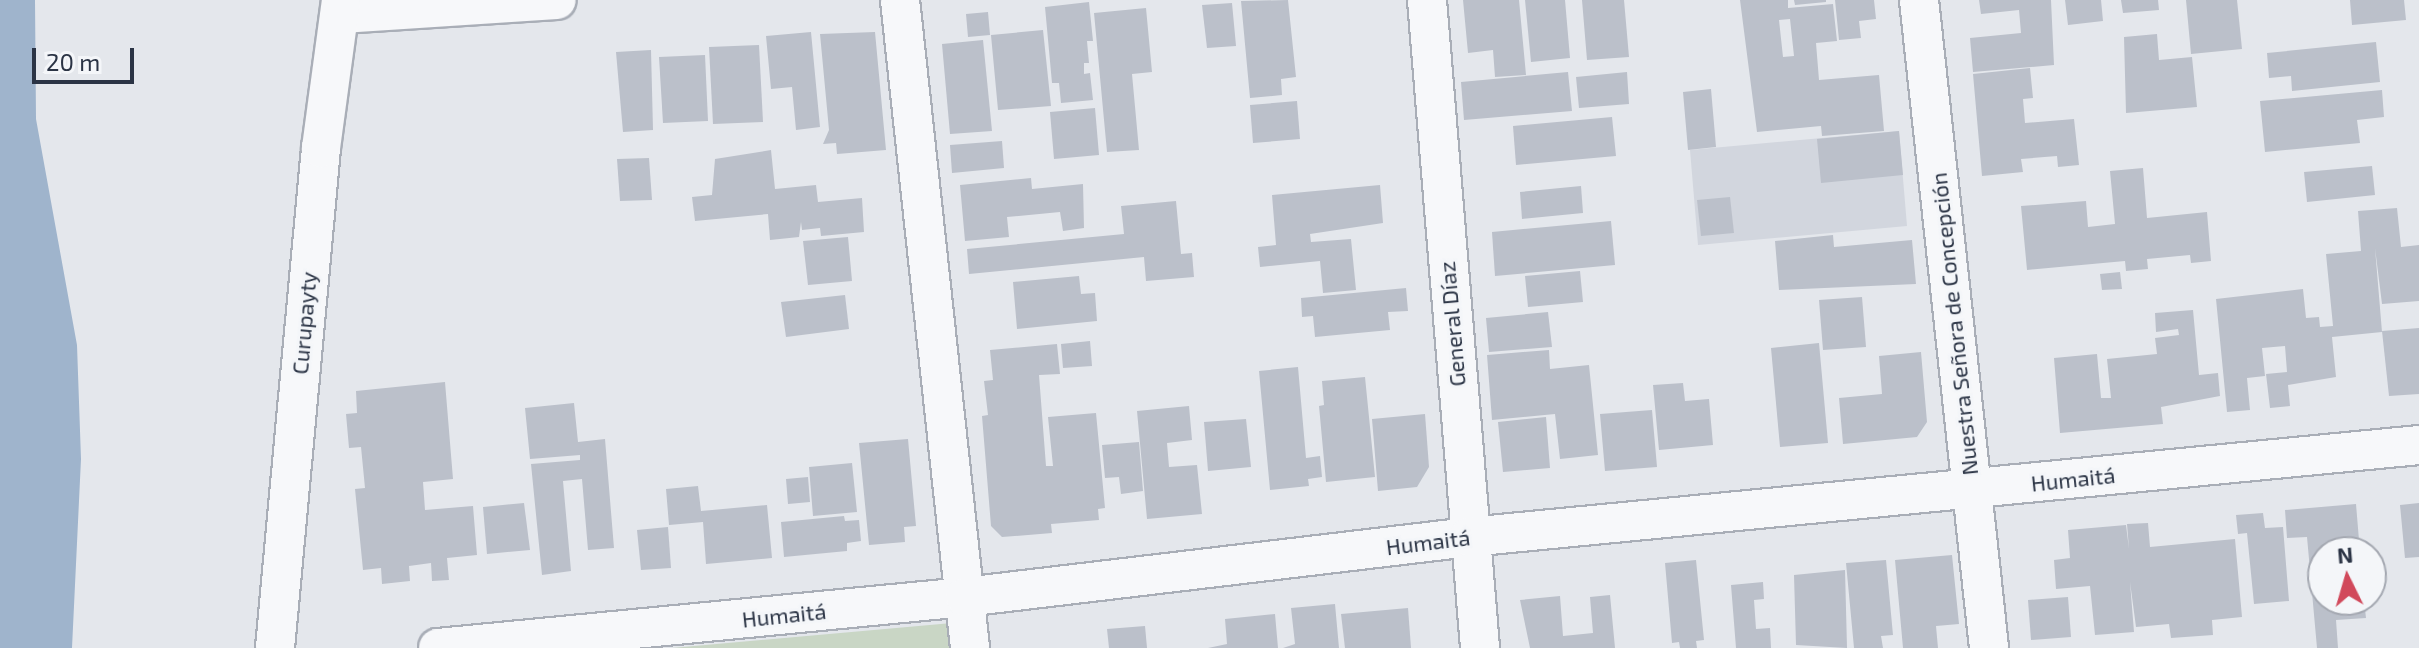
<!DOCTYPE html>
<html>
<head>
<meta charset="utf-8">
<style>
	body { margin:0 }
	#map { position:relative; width:2419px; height:648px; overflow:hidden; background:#e4e7ec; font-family:"Exo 2",sans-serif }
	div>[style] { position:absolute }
	.built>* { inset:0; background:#d2d6de }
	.green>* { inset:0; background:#c9d6c5 }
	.water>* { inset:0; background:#9fb4cc }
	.building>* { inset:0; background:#bbc0ca }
	.roads { filter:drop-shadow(2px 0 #a9aeb7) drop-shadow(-2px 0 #a9aeb7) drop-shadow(0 2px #a9aeb7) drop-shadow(0 -2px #a9aeb7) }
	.minor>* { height:38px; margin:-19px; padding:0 19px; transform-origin:19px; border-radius:19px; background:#f7f8fa }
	span { translate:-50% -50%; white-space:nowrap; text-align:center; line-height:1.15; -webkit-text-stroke:6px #f4f6f9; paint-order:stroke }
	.street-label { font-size:22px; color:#2b3445 }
	.north { position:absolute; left:2307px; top:536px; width:80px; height:80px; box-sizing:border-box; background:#f4f6f9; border:2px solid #a4a8b1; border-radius:50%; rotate:355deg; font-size:22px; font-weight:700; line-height:32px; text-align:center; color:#2b3445 }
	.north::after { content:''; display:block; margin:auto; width:28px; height:36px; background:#d1495b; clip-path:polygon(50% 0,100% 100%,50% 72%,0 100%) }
	.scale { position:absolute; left:32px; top:48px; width:102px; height:36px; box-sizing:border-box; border:4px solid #2b3445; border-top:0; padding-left:10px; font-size:24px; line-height:28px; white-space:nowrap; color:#2b3445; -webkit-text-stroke:6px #f4f6f9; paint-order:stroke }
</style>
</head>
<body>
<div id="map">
	<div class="built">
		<div style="clip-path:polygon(1899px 131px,1907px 226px,1698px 245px,1690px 150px)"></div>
	</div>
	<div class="green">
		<div style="clip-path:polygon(952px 623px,955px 648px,672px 648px)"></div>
	</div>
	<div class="water">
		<div style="clip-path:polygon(0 0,35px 0,36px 119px,77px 345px,81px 459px,72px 648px,0 648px)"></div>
	</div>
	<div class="building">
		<div style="clip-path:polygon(1288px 0,1296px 77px,1281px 79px,1282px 95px,1250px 98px,1241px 1px)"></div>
		<div style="clip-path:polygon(1463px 0,1519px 0,1526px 75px,1495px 77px,1493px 50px,1468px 53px)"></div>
		<div style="clip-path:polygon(1525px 0,1565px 0,1570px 58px,1531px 62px)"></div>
		<div style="clip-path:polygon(1582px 0,1624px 0,1629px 57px,1587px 60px)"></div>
		<div style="clip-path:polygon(evenodd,1740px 0,1788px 0,1788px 8px,1833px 4px,1837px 41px,1816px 43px,1819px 80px,1879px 75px,1884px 131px,1822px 136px,1821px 126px,1757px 132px,1740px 0,1790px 19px,1794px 56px,1783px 57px,1779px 20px,1790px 19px)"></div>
		<div style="clip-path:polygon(1794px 0,1826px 0,1826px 2px,1795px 5px)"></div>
		<div style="clip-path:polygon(1835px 0,1874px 0,1876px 19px,1859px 21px,1861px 38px,1839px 40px)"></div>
		<div style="clip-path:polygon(1979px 0,2051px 0,2054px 65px,1973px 72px,1970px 38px,2021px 33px,2019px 10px,1981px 14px)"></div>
		<div style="clip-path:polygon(2065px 0,2101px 0,2103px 21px,2068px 25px)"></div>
		<div style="clip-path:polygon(2121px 0,2158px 0,2159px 10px,2123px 13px)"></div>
		<div style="clip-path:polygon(2186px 0,2237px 0,2242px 49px,2191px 54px)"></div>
		<div style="clip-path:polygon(2350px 0,2404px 0,2406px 20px,2352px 25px)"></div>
		<div style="clip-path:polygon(1089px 2px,1093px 41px,1087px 41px,1089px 63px,1084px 63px,1084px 74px,1090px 73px,1093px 100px,1061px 103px,1059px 83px,1052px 83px,1045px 7px)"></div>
		<div style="clip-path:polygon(1232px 3px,1236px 46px,1207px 48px,1202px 5px)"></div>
		<div style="clip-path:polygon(1146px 8px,1152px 72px,1132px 74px,1139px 150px,1107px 152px,1094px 13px)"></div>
		<div style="clip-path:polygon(988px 12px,990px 35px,968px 37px,966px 14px)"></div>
		<div style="clip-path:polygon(1043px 30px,1051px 106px,998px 110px,991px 35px)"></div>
		<div style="clip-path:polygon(811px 32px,820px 127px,796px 130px,792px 87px,771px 89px,766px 36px)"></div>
		<div style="clip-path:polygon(875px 32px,886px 150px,837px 154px,836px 143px,823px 144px,829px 130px,820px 34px)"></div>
		<div style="clip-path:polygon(2157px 34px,2159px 60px,2192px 57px,2197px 107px,2126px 113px,2124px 37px)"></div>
		<div style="clip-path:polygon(983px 40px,992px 131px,950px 134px,942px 44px)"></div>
		<div style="clip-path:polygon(2376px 42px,2380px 82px,2292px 91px,2291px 76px,2269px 78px,2267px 53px)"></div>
		<div style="clip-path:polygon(759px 45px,763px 122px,713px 124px,709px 47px)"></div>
		<div style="clip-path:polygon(651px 50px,653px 130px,623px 132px,616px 52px)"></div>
		<div style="clip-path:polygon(705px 55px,708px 121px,663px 123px,659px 57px)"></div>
		<div style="clip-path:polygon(2030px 68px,2033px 98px,2023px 99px,2025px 123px,2074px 119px,2079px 165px,2058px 167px,2057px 156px,2021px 159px,2023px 172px,1982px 176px,1973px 74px)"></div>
		<div style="clip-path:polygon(1568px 72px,1572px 111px,1464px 120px,1461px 82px)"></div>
		<div style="clip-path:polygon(1627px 72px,1629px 104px,1579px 108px,1576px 77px)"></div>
		<div style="clip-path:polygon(1711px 89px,1716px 147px,1688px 150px,1683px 92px)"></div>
		<div style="clip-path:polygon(2382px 90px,2384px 117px,2357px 120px,2360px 143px,2265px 152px,2260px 101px)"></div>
		<div style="clip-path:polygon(1297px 101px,1300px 139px,1253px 143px,1250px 105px)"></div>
		<div style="clip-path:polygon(1095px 108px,1099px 155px,1054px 159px,1050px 112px)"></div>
		<div style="clip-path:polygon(1612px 117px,1616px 156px,1516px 165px,1513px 126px)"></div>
		<div style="clip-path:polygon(1899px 131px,1903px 175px,1821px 183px,1817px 139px)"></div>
		<div style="clip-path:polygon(1002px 141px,1004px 168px,952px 173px,950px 145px)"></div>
		<div style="clip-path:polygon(771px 150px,775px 189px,816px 185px,818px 202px,862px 198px,864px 232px,821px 236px,820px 228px,802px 230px,801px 222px,799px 237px,770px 240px,768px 214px,695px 221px,692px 197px,712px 195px,715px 159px)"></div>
		<div style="clip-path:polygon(649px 158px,652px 200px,620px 201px,617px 159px)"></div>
		<div style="clip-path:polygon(2372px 166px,2375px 195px,2307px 202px,2304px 172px)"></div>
		<div style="clip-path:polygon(2143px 168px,2147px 218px,2207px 212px,2211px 261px,2191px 263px,2190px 255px,2147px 259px,2148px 269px,2126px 271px,2125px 261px,2027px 270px,2021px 206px,2086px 201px,2088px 227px,2115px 224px,2110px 171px)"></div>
		<div style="clip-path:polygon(1031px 178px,1032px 189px,1083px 184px,1084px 228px,1063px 231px,1060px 212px,1007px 217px,1009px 237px,965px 241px,960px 185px)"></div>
		<div style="clip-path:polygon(1380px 185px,1383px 223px,1310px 234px,1311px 242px,1351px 239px,1356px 290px,1323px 293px,1320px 261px,1260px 267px,1258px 247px,1276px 245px,1272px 195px)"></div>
		<div style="clip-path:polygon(1581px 186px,1583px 213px,1522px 219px,1520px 192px)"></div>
		<div style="clip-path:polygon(1730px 197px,1734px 233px,1701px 236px,1697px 200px)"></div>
		<div style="clip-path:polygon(1176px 201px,1181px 254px,1192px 253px,1194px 277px,1146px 281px,1144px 257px,969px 274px,967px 249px,1124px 234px,1121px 206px)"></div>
		<div style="clip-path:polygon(2397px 208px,2401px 247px,2419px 245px,2419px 301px,2382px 304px,2375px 248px,2382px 332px,2332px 337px,2336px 377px,2288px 385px,2290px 406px,2270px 408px,2266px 374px,2287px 372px,2285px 346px,2262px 348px,2265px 376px,2247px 378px,2250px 410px,2227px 412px,2216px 299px,2303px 289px,2306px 318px,2319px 317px,2320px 327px,2333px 326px,2326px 254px,2361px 251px,2358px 211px)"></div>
		<div style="clip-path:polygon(1611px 221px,1615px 265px,1495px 276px,1492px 232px)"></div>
		<div style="clip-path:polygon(1833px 235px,1834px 247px,1912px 240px,1916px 284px,1779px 290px,1775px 241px)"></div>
		<div style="clip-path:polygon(848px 237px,852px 281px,808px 285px,803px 241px)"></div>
		<div style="clip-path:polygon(1580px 271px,1583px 302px,1528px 307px,1525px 276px)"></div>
		<div style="clip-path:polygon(2120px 272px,2122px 289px,2102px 290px,2100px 274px)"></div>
		<div style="clip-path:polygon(1079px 276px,1081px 294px,1095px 293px,1097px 321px,1017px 329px,1013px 282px)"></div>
		<div style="clip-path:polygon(1406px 288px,1408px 311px,1388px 312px,1390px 330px,1315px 337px,1313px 316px,1302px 317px,1301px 298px)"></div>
		<div style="clip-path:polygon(845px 295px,849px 329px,786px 337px,781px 302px)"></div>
		<div style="clip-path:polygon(1862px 297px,1866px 347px,1823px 350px,1819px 300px)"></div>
		<div style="clip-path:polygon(2193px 310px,2199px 375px,2218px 373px,2220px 396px,2161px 407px,2163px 424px,2060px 433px,2054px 358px,2097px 354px,2101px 398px,2111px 398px,2107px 359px,2157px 354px,2155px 338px,2179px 335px,2178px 329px,2156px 332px,2155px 313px)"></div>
		<div style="clip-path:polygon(1548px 312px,1552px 347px,1489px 352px,1486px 318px)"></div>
		<div style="clip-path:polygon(2419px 328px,2419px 394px,2389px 396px,2382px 331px)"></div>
		<div style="clip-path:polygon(1090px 341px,1092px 366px,1063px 368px,1061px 344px)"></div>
		<div style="clip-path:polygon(1819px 343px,1828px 443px,1780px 447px,1771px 348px)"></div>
		<div style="clip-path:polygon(1057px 344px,1060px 374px,1039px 375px,1046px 466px,1053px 466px,1048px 417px,1096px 413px,1105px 508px,1098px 509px,1099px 520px,1051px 524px,1052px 533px,1002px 537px,991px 526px,982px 416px,988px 415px,984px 381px,993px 380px,990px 350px)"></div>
		<div style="clip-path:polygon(1549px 350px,1550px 369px,1589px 365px,1598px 455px,1560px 459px,1555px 414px,1492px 420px,1487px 355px)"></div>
		<div style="clip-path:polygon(1921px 352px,1927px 422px,1917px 437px,1843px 444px,1839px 398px,1882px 394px,1879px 356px)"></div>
		<div style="clip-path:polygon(1298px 367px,1306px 458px,1320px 456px,1322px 477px,1308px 479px,1309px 486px,1270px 490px,1259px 371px)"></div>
		<div style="clip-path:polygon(1365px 377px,1375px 477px,1326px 482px,1319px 406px,1324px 405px,1322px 381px)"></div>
		<div style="clip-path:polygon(445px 382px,453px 479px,423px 482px,425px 510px,473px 506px,477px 555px,447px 558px,449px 580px,432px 581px,431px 563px,409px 566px,410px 581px,382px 584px,381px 568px,363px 570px,355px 489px,365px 488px,361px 447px,349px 448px,346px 414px,357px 413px,356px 391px)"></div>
		<div style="clip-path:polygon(1683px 383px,1685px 401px,1709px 399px,1713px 445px,1659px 450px,1653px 385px)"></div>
		<div style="clip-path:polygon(574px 403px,578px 442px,605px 439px,614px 548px,588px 550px,582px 479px,563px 481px,571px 571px,542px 575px,531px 464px,580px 460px,580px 455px,530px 459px,525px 408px)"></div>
		<div style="clip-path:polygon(1189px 406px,1192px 440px,1167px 443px,1169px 467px,1197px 465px,1202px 514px,1147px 519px,1137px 411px)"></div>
		<div style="clip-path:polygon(1652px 410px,1657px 467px,1605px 471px,1600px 414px)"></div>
		<div style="clip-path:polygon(1425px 414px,1429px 467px,1417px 487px,1378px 491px,1372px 419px)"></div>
		<div style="clip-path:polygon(1546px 417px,1550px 468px,1503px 472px,1498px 422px)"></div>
		<div style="clip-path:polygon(1246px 419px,1251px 467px,1208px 471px,1204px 422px)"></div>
		<div style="clip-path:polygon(908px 439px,916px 526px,904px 527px,905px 542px,869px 545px,859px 443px)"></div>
		<div style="clip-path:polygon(1139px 442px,1143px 491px,1121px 494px,1119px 477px,1105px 478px,1102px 445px)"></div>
		<div style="clip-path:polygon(852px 463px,857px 512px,813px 516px,809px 467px)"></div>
		<div style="clip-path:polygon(808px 477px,810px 502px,788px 504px,786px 479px)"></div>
		<div style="clip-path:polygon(698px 486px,701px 511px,767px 505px,772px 558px,706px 564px,703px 522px,669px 525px,666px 489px)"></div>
		<div style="clip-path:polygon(524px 503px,530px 550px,487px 554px,483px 507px)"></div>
		<div style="clip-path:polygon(2419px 503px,2419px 557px,2405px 558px,2400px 505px)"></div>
		<div style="clip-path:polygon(2356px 504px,2360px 552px,2323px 552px,2323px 600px,2364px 600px,2366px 618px,2336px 620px,2338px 648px,2317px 648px,2307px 537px,2287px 538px,2285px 510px)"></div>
		<div style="clip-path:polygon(2263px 513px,2265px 528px,2283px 527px,2289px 601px,2254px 604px,2247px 533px,2238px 534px,2236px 515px)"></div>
		<div style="clip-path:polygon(844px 516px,845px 521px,859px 520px,861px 541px,847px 543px,847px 551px,784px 557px,781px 522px)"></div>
		<div style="clip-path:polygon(2148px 523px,2150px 547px,2235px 539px,2242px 617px,2212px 620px,2213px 635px,2171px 638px,2169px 624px,2136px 627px,2130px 582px,2134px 632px,2095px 635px,2090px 586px,2056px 589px,2054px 560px,2070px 558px,2068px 530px,2126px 525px,2129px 549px,2127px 524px)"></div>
		<div style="clip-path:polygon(668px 527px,671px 568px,641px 570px,637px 530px)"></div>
		<div style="clip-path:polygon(1952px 555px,1959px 624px,1936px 626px,1938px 648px,1903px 648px,1895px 560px)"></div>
		<div style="clip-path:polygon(1696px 560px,1704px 640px,1696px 641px,1697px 648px,1680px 648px,1679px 642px,1672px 643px,1665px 563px)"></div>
		<div style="clip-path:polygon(1886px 560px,1893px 635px,1881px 636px,1883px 648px,1854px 648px,1846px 563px)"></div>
		<div style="clip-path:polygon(1845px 570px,1847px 648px,1796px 645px,1794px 575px)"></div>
		<div style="clip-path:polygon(1763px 582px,1764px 599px,1754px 600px,1756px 629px,1770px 628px,1771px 648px,1736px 648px,1731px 585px)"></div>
		<div style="clip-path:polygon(1610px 595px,1615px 648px,1530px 648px,1520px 600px,1560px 596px,1563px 636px,1593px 633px,1590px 597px)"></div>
		<div style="clip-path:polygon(2068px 597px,2071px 637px,2031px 640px,2028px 600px)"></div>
		<div style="clip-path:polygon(1335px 604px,1339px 648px,1283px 648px,1295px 644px,1291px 608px)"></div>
		<div style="clip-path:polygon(1408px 608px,1411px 648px,1345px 648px,1341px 614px)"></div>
		<div style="clip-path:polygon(1275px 614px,1278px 648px,1208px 648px,1227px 644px,1225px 619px)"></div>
		<div style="clip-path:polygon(1145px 626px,1147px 648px,1109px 648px,1107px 629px)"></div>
	</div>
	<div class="roads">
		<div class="minor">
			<div style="left:900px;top:0;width:652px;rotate:83.83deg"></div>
			<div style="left:1427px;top:0;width:650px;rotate:85.32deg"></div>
			<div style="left:1919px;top:0;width:652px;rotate:83.83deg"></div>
			<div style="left:341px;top:14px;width:216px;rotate:-3.7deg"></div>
			<div style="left:275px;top:648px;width:502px;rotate:-84.74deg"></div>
			<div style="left:321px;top:148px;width:149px;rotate:-82.3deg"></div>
			<div style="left:438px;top:648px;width:529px;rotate:-5.53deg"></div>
			<div style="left:965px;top:597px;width:508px;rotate:-6.79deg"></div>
			<div style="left:1469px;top:537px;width:954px;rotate:-5.53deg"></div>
		</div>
	</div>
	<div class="street-label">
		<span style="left:304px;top:323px;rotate:-85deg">Curupayty</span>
		<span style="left:1452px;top:324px;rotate:-95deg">General Díaz</span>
		<span style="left:1954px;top:324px;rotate:-96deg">Nuestra Señora de Concepción</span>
		<span style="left:2073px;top:479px;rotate:-6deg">Humaitá</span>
		<span style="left:1428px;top:542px;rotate:-7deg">Humaitá</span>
		<span style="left:784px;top:615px;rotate:-6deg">Humaitá</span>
	</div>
	<div class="north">N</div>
	<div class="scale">20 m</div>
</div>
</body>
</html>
